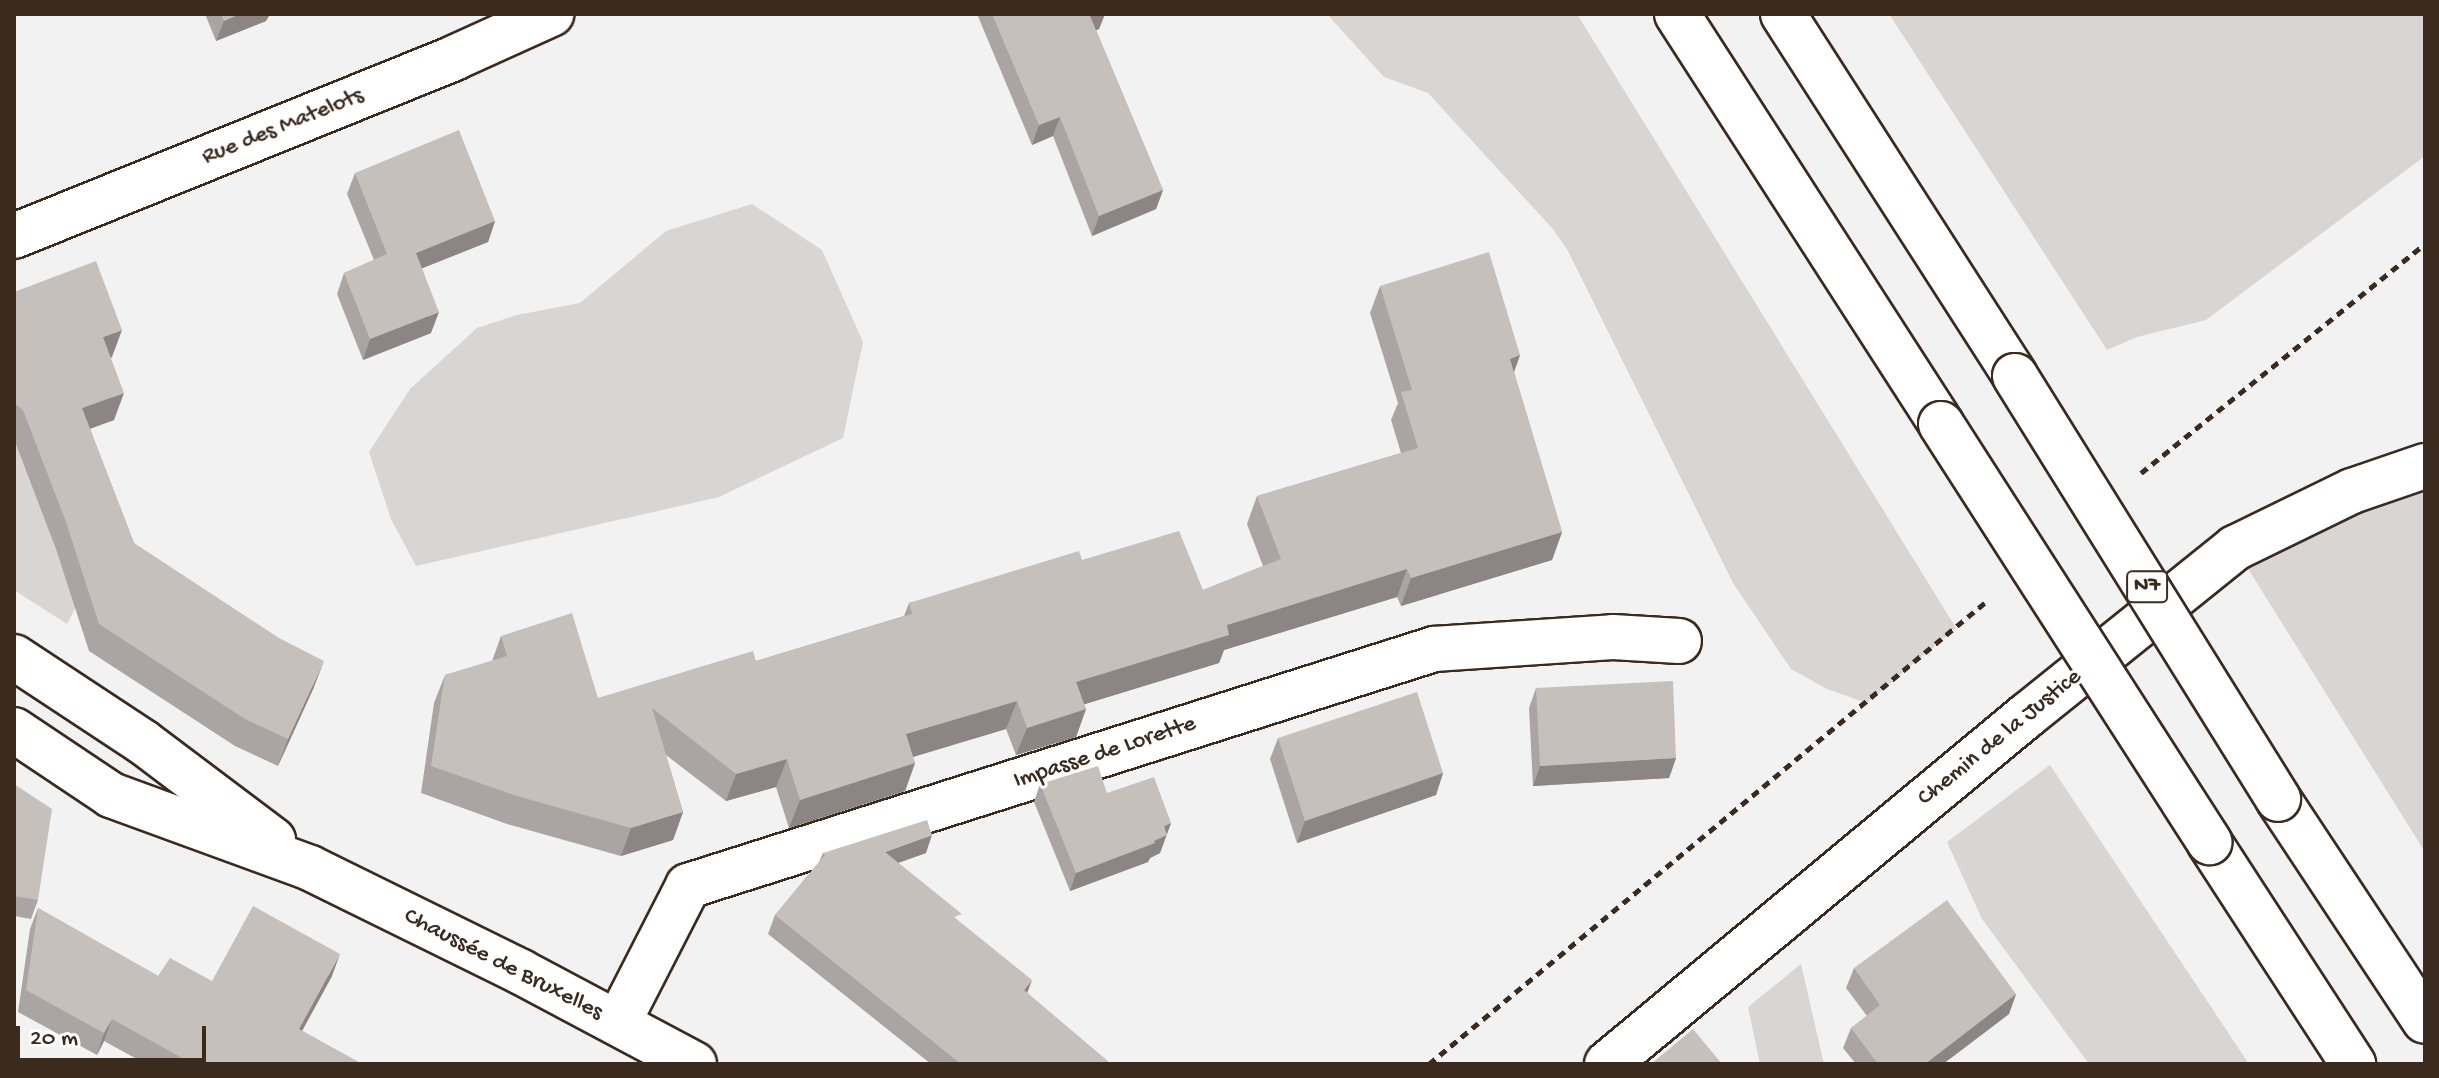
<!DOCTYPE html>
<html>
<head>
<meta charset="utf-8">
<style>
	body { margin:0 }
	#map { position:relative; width:2439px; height:1078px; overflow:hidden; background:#f3f2f2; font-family:"Gochi Hand",sans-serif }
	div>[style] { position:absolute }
	.green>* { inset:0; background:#d8d5d2 }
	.path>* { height:5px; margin-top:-2.5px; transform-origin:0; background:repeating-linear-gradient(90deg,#3b2a1e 0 8px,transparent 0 14px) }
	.roads { filter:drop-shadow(2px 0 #3b2a1e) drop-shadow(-2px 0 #3b2a1e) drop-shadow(0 2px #3b2a1e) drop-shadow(0 -2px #3b2a1e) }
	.minor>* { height:44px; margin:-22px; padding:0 22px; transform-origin:22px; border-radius:22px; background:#fff }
	.tertiary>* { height:44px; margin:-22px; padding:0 22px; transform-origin:22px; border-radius:22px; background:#fff }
	.trunk>* { height:44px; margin:-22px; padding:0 22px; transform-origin:22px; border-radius:22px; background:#fff }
	.bridges { filter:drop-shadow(2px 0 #3b2a1e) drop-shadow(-2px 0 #3b2a1e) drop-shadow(0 2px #3b2a1e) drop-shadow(0 -2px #3b2a1e) }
	.trunk-bridge>* { height:44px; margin:-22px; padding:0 22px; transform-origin:22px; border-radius:22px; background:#fff }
	.wall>* { inset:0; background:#aaa5a3 }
	.shaded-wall>* { inset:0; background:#8b8684 }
	.building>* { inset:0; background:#c6c0bd }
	span { translate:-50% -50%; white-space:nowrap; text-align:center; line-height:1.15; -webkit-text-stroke:6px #fff; paint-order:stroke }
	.shield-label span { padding:2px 6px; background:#fff; border:2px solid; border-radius:6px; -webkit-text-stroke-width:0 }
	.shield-label { font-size:22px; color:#3b2a1e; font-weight:700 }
	.street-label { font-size:24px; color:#3b2a1e }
	.frame { position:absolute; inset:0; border:16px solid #3b2a1e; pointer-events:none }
	.scale { position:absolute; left:16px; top:1026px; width:190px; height:36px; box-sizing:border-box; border:4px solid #3b2a1e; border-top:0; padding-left:10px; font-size:24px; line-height:28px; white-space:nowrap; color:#3b2a1e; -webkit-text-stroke:6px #fff; paint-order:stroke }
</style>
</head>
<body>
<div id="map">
	<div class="green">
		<div style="clip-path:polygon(1327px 14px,1577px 14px,1956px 628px,1867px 703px,1827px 689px,1791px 669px,1733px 583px,1567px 249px,1552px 228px,1428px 93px,1384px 77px)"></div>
		<div style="clip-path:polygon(1889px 14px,2425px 14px,2425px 156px,2206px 320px,2137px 337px,2107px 350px)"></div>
		<div style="clip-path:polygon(752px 204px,822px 250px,863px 342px,843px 438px,719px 497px,416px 566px,391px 519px,369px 452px,410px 389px,477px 328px,517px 315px,580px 303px,666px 231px)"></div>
		<div style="clip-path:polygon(14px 425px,79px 601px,67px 624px,14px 590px)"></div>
		<div style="clip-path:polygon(2425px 466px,2425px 852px,2235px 548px)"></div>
		<div style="clip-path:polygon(2050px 765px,2249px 1064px,2089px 1064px,1982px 919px,1947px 842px)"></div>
		<div style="clip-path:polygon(1801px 964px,1824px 1064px,1760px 1064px,1748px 1007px)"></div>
	</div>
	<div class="path">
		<div style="left:2141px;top:473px;width:365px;rotate:-38.9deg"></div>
		<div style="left:1429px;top:1064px;width:726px;rotate:-39.69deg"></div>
	</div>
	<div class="roads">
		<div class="minor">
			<div style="left:618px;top:1023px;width:154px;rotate:-62.9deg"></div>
			<div style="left:688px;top:886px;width:783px;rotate:-17.62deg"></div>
			<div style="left:1434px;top:649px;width:179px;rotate:-3.8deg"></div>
			<div style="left:1613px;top:637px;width:66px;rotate:3.5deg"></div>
			<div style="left:1607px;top:1064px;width:545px;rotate:-39.71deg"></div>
			<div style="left:2026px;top:716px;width:268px;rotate:-38.8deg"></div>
			<div style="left:2235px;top:548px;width:130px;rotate:-26deg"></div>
			<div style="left:2352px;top:491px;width:77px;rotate:-18.9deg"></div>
		</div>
		<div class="tertiary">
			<div style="left:14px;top:236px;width:475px;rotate:-22deg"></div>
			<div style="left:454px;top:58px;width:107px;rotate:-24.4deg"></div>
			<div style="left:14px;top:657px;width:154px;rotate:33.4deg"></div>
			<div style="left:143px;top:742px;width:163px;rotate:37deg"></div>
			<div style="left:14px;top:730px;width:117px;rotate:33.8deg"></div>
			<div style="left:111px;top:795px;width:212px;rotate:20.1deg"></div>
			<div style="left:310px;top:868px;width:235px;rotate:26.2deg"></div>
			<div style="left:521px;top:972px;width:196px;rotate:28deg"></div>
		</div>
		<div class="trunk">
			<div style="left:1677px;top:14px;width:488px;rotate:57.2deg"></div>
			<div style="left:1783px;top:14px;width:430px;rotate:57.3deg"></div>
			<div style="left:2278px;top:799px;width:266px;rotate:56.5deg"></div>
			<div style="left:2209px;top:842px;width:265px;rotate:57deg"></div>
		</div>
	</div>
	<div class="bridges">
		<div class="trunk-bridge">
			<div style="left:2015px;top:376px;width:498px;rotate:58.1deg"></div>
			<div style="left:1941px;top:424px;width:497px;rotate:57.3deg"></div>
		</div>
	</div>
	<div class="wall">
		<div style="clip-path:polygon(205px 14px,270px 14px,266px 21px,216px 41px)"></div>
		<div style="clip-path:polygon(977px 14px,1105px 14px,1099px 29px,1096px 30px,1163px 190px,1156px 209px,1092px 236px,1053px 136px,1032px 145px)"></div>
		<div style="clip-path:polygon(355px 173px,495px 221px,488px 242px,422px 268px,431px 333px,363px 360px,337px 294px,344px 273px,374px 260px,347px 194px)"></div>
		<div style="clip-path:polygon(1380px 286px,1520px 355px,1514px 372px,1562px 532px,1552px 560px,1401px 606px,1397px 597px,1224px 650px,1219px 663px,1084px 704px,1086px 709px,1076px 737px,1016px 755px,1006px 729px,913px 757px,915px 763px,905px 791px,789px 828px,776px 787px,726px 801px,666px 755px,683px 812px,673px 840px,621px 856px,507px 824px,421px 793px,434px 703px,445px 675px,492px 661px,501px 636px,598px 698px,756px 661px,904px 616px,909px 603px,1082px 560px,1203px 590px,1263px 566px,1247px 524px,1257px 496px,1401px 453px,1391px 420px,1398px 403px,1370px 313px)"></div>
		<div style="clip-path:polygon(14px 292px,112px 357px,110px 358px,114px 420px,90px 429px,134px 543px,314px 687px,278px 766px,235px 746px,89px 651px,56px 549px,14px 439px)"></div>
		<div style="clip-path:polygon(1536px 688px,1676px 758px,1669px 778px,1533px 786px,1529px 708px)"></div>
		<div style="clip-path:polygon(1278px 738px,1443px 773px,1436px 795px,1297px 843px,1270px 759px)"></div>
		<div style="clip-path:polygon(14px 784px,38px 900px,31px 919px,14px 916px)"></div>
		<div style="clip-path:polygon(1040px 784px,1107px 793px,1171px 823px,1160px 853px,1150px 858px,1148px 862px,1070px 891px,1034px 802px)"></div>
		<div style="clip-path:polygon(823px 853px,926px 853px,898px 863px,959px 922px,1027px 993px,1111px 1064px,931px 1064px,768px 934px,775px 915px,819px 862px)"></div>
		<div style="clip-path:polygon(38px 908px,158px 976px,212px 981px,332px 976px,302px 1031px,362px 1064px,146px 1064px,104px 1041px,97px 1055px,18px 1012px,30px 929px)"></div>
		<div style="clip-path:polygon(1854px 968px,2016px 994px,2009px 1014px,1943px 1064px,1856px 1064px,1843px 1048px,1851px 1028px,1867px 1016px,1846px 988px)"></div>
	</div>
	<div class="shaded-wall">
		<div style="clip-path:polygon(240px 14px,270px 14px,266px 21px,216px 41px,224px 21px)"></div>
		<div style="clip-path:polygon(1095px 14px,1105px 14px,1099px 29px,1083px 36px,1090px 16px)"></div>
		<div style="clip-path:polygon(1060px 117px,1053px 136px,1032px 145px,1039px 125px)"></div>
		<div style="clip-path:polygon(1163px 190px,1156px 209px,1092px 236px,1099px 216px)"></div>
		<div style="clip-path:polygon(495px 221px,488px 242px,408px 274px,416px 253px)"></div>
		<div style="clip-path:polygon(439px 312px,431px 333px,363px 360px,370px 339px)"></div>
		<div style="clip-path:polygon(122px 330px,112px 357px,93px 364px,103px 337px)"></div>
		<div style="clip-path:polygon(1520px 355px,1510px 383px,1510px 359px)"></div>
		<div style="clip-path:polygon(124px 393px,114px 420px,72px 435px,82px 408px)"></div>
		<div style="clip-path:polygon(1562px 532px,1552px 560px,1401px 606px,1411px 578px)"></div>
		<div style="clip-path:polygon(1407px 569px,1397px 597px,1224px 650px,1219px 663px,1066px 710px,1076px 682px,1227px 625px)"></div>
		<div style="clip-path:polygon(324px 661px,314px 687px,278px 766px,288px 739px)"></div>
		<div style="clip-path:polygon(1017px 701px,1006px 729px,896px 762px,906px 734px)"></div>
		<div style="clip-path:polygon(1086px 709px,1076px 737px,1016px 755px,1027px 728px)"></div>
		<div style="clip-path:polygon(1676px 758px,1669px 778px,1533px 786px,1540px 766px)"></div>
		<div style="clip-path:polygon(787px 759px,776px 787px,726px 801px,736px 774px)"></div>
		<div style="clip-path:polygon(915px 763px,905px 791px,789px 828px,800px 800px)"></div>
		<div style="clip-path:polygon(1443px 773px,1436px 795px,1297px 843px,1305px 821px)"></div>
		<div style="clip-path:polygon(683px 812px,673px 840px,621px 856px,631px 828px)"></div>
		<div style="clip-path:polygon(1171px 823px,1160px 853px,1150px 858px,1148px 862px,1070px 891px,1076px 873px)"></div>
		<div style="clip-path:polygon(932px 835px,926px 853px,878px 870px,885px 852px)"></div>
		<div style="clip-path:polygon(340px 954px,332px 976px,291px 1051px,299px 1029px)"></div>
		<div style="clip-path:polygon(1032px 980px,1025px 999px,1024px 990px)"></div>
		<div style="clip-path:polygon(2016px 994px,2009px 1014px,1943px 1064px,1925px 1064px)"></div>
		<div style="clip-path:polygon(112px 1019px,104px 1041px,97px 1055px,104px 1033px)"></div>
	</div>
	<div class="building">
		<div style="clip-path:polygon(221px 14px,240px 14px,224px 21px)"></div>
		<div style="clip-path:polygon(992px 14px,1095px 14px,1090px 16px,1163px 190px,1099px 216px,1060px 117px,1039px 125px)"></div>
		<div style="clip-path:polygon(459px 130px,495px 221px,416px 253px,439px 312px,370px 339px,344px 273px,387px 254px,355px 173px)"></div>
		<div style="clip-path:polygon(1489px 252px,1520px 355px,1510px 359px,1562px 532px,1411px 578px,1407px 569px,1227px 625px,1229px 635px,1076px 682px,1086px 709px,1027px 728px,1017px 701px,906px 734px,915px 763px,800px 800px,787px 759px,736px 774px,652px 708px,683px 812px,631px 828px,517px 796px,431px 766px,445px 675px,507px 656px,501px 636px,572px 613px,598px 698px,753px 651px,756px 661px,912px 614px,909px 603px,1079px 551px,1082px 560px,1179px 531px,1203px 590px,1281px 559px,1257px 496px,1418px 448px,1401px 392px,1412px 390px,1380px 286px)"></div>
		<div style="clip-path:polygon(96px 261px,122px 330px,103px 337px,124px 393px,82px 408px,134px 543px,279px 638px,324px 661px,288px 739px,245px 719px,99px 624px,66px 522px,23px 410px,14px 403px,14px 292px)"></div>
		<div style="clip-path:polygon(1673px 681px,1676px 758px,1540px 766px,1536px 688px)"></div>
		<div style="clip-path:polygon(1417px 692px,1443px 773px,1305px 821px,1278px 738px)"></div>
		<div style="clip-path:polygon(1098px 766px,1107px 793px,1154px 777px,1171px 823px,1164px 826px,1167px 835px,1154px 841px,1155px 843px,1076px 873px,1040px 784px)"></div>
		<div style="clip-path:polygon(14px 784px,52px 809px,38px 900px,14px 896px)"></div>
		<div style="clip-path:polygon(927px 820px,932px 835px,885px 852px,962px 914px,954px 917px,1032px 980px,1024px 990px,1111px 1064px,961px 1064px,775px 915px,825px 855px,823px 853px)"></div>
		<div style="clip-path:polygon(1947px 900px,2016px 994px,1925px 1064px,1878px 1064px,1851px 1028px,1880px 1005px,1854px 968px)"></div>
		<div style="clip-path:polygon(253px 906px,340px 954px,299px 1029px,362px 1064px,193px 1064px,112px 1019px,104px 1033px,26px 990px,38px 908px,158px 976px,170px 958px,212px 981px)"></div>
		<div style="clip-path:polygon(1693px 1029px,1722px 1064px,1651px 1064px)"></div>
	</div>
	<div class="shield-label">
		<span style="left:2147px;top:587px">N7</span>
	</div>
	<div class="street-label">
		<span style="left:283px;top:127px;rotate:-22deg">Rue des Matelots</span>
		<span style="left:2000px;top:738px;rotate:-39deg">Chemin de la Justice</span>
		<span style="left:1105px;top:753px;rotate:-18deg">Impasse de Lorette</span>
		<span style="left:503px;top:965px;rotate:27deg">Chaussée de Bruxelles</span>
	</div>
	<div class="frame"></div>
	<div class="scale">20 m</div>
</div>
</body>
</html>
